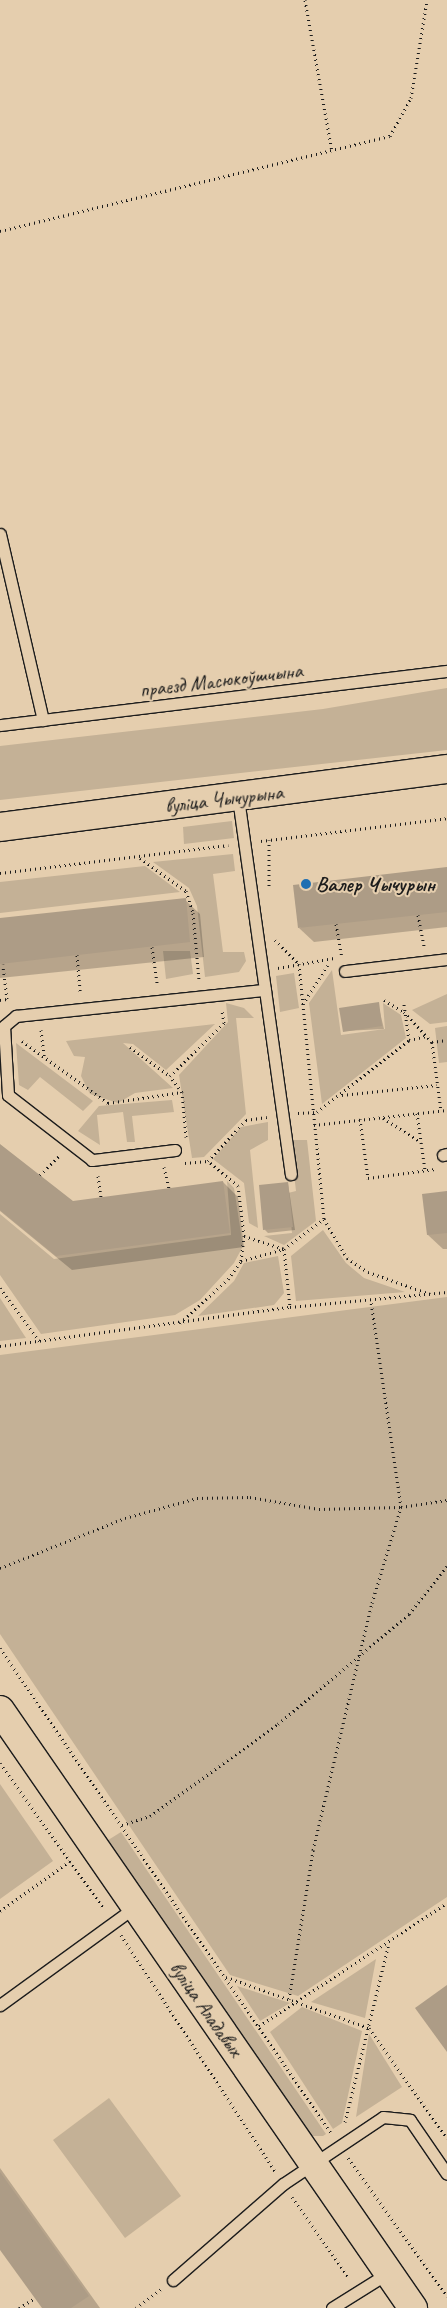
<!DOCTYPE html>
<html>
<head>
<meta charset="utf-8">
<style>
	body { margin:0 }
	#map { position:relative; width:447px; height:2308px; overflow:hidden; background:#e5ceae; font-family:Caveat,sans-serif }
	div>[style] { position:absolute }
	.green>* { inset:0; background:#c4b196 }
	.shadow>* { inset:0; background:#0003 }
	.building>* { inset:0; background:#ad9c86 }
	.path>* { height:3px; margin-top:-1.5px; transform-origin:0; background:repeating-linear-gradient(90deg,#1c1c1c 0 1px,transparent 0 5px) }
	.roads { filter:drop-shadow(1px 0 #1c1c1c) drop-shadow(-1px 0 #1c1c1c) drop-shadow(0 1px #1c1c1c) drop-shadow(0 -1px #1c1c1c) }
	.service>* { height:11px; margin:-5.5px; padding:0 5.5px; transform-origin:5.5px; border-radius:5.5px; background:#e5ceae }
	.tertiary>* { height:28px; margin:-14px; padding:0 14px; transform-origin:14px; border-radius:14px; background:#e5ceae }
	.secondary>* { height:28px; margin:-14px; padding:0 14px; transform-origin:14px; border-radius:14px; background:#e5ceae }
	.dots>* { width:14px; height:14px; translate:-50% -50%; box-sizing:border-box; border:2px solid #e5ceae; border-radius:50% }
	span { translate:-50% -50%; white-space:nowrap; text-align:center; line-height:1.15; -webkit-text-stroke:4px #e5ceae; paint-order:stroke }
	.street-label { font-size:21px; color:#1c1c1c }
	.poi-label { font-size:21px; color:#1c1c1c; font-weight:700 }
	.left { translate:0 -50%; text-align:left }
</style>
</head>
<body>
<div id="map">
	<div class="green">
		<div style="clip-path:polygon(447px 688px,447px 750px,0 800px,0 746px,323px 709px)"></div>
		<div style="clip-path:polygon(232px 821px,234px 838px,184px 844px,183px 827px)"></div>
		<div style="clip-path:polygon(233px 854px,235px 871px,213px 874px,223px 952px,244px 952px,246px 961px,239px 972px,205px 977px,197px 906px,189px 888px,153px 862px)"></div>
		<div style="clip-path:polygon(145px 866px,180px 892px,0 913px,0 882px)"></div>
		<div style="clip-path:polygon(163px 951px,190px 951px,193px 974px,166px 979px)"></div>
		<div style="clip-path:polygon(332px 970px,341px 1035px,385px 1029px,383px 1003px,401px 1015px,406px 1038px,322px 1104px,309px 1003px)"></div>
		<div style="clip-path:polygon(294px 973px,299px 1008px,280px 1012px,276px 976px)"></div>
		<div style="clip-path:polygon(447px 994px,447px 1022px,430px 1024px,412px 1010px)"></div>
		<div style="clip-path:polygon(226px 1003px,244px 1008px,254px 1018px,236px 1018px,246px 1114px,204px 1157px,192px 1158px,179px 1075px,228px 1022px)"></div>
		<div style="clip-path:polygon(215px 1024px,166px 1070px,133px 1044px,123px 1043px,173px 1088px,135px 1093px,118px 1103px,90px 1094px,81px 1076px,85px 1057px,74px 1056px,66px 1041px)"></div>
		<div style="clip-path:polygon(447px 1026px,447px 1062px,439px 1063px,435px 1028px)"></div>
		<div style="clip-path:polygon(16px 1043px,93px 1101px,83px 1111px,40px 1077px,28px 1090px,19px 1085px)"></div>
		<div style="clip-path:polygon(172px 1100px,174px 1112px,132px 1116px,135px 1142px,127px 1142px,123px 1112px,97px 1115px,100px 1145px,78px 1131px,99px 1106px)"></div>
		<div style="clip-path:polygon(268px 1122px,268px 1140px,250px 1150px,258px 1228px,249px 1223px,244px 1183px,213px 1159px,241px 1127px)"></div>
		<div style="clip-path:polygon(290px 1140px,307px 1140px,316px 1221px,284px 1245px,264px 1236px,292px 1233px,288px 1193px,296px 1191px)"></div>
		<div style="clip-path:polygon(227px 1181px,234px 1188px,243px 1246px,234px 1263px,200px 1300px,175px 1315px,41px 1334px,0 1275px,0 1214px,54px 1259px,231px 1235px)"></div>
		<div style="clip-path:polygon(323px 1230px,346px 1263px,364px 1278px,405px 1292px,296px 1301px,291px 1256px)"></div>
		<div style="clip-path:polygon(278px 1256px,284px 1293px,274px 1305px,198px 1316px,234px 1281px,244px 1263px)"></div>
		<div style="clip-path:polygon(447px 1297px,447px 1897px,298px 1996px,230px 1975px,0 1634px,0 1355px)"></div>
		<div style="clip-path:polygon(0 1298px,26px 1338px,0 1341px)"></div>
		<div style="clip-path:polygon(0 1784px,53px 1861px,0 1899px)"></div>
		<div style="clip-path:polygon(121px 1832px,326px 2134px,323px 2136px,308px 2136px,105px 1842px)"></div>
		<div style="clip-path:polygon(376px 1959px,365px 2018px,311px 2002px)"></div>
		<div style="clip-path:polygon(237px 1986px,290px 2003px,260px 2021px)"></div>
		<div style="clip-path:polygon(302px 2007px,362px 2031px,342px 2123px,333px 2129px,270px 2032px)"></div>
		<div style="clip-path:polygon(369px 2034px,402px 2087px,356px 2117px)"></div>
		<div style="clip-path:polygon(109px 2098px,181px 2196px,125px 2238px,53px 2140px)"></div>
	</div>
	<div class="shadow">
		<div style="clip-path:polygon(447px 868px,447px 927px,314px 942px,299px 928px)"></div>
		<div style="clip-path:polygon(185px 900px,200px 914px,204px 957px,0 978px,0 919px)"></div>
		<div style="clip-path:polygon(378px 1004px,384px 1029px,344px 1031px)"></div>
		<div style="clip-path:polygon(0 1146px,73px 1202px,223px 1182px,238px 1197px,244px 1247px,72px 1270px,0 1211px)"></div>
		<div style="clip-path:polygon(288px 1183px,295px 1230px,268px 1233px,265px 1230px)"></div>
		<div style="clip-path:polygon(447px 1192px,447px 1249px,443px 1249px,428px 1235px)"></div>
		<div style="clip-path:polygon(0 2168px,100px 2308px,43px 2308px,0 2247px)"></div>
	</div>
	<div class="building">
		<div style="clip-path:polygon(447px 867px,447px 912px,298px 928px,293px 885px)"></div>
		<div style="clip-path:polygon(186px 898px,190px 942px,0 964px,0 918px)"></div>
		<div style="clip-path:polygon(379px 1002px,382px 1026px,343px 1032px,339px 1008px)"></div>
		<div style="clip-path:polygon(0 1144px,73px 1201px,223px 1181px,230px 1233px,56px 1256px,0 1210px)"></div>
		<div style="clip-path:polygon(288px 1182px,293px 1227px,263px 1230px,259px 1185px)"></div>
		<div style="clip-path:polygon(447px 1191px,447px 1233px,427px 1235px,422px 1194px)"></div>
		<div style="clip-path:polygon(447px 1985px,447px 2052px,415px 2008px)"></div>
		<div style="clip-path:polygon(0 2172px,89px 2296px,71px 2308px,42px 2308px,0 2250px)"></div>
	</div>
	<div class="path">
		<div style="left:305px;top:0;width:153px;rotate:79.9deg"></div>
		<div style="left:0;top:231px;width:401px;rotate:-13.7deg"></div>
		<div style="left:390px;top:136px;width:43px;rotate:-61.1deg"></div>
		<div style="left:411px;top:98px;width:99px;rotate:-80.7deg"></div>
		<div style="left:269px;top:840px;width:49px;rotate:90deg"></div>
		<div style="left:261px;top:841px;width:187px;rotate:-7deg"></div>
		<div style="left:140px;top:858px;width:57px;rotate:35.7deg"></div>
		<div style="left:186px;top:891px;width:23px;rotate:72deg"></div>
		<div style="left:193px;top:913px;width:67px;rotate:84.9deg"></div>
		<div style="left:0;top:873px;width:230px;rotate:-7deg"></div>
		<div style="left:418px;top:915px;width:33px;rotate:79deg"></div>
		<div style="left:336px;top:924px;width:34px;rotate:80deg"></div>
		<div style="left:275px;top:940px;width:34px;rotate:45deg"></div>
		<div style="left:299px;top:964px;width:256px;rotate:84.4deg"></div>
		<div style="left:324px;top:1219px;width:45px;rotate:59.5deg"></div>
		<div style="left:347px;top:1258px;width:25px;rotate:34deg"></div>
		<div style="left:368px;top:1272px;width:66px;rotate:19.5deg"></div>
		<div style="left:152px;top:947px;width:37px;rotate:82deg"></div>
		<div style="left:77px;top:955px;width:37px;rotate:85deg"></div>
		<div style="left:278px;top:968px;width:57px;rotate:-10.1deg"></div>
		<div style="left:0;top:1000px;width:7px;rotate:-8deg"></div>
		<div style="left:7px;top:999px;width:35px;rotate:-97deg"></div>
		<div style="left:384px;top:1000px;width:23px;rotate:31deg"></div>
		<div style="left:404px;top:1012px;width:41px;rotate:47deg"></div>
		<div style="left:432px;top:1042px;width:70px;rotate:82.6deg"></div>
		<div style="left:303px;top:1004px;width:46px;rotate:-57.3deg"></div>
		<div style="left:41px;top:1030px;width:26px;rotate:83deg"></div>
		<div style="left:409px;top:1040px;width:18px;rotate:-13deg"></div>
		<div style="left:22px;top:1041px;width:106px;rotate:35.8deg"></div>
		<div style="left:108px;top:1103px;width:75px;rotate:-8.5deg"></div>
		<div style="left:432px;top:1042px;width:15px;rotate:-8deg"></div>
		<div style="left:130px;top:1047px;width:49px;rotate:35.9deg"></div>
		<div style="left:342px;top:1095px;width:95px;rotate:-6.1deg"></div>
		<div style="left:298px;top:1113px;width:19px;rotate:-3deg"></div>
		<div style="left:317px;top:1112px;width:117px;rotate:-38deg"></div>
		<div style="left:409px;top:1040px;width:37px;rotate:-98deg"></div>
		<div style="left:417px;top:1113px;width:58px;rotate:82deg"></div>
		<div style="left:383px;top:1118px;width:45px;rotate:32.3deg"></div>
		<div style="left:360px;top:1119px;width:60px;rotate:82.3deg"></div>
		<div style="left:368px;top:1178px;width:68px;rotate:-7.7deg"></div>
		<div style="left:314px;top:1125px;width:134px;rotate:-6.4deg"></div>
		<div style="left:186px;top:1137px;width:45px;rotate:-95.1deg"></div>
		<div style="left:182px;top:1092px;width:20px;rotate:-127deg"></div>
		<div style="left:170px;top:1076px;width:76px;rotate:-44.5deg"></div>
		<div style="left:224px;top:1023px;width:13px;rotate:-99deg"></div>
		<div style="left:185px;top:1163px;width:23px;rotate:-5deg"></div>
		<div style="left:164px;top:1167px;width:22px;rotate:77deg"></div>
		<div style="left:40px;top:1175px;width:28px;rotate:-45deg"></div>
		<div style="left:98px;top:1176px;width:22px;rotate:82deg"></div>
		<div style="left:244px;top:1236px;width:42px;rotate:18deg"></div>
		<div style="left:284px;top:1249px;width:58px;rotate:84.1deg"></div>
		<div style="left:241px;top:1261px;width:45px;rotate:-15.6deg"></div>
		<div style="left:284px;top:1249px;width:50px;rotate:-36.9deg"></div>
		<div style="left:0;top:1288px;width:66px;rotate:53.7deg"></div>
		<div style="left:180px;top:1323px;width:65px;rotate:-42.5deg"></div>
		<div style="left:228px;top:1279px;width:22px;rotate:-54deg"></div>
		<div style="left:241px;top:1261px;width:25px;rotate:-83deg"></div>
		<div style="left:244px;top:1236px;width:50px;rotate:-96.8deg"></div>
		<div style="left:238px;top:1186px;width:39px;rotate:-140deg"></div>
		<div style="left:208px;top:1161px;width:56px;rotate:-47.2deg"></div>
		<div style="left:246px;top:1120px;width:21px;rotate:-8deg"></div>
		<div style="left:0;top:1346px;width:293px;rotate:-7.7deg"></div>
		<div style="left:290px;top:1307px;width:158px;rotate:-5.5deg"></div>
		<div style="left:0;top:1568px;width:135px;rotate:-21.8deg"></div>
		<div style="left:125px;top:1518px;width:75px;rotate:-15.5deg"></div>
		<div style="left:197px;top:1498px;width:53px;rotate:-1.1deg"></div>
		<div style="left:250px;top:1497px;width:70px;rotate:9.9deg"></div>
		<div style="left:319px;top:1509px;width:82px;rotate:-1.4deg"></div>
		<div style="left:401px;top:1507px;width:47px;rotate:-8.7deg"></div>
		<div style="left:0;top:1648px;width:587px;rotate:55.69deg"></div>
		<div style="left:0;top:1763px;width:179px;rotate:54.5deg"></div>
		<div style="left:122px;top:1825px;width:29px;rotate:-18deg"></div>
		<div style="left:150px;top:1816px;width:158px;rotate:-35.7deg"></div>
		<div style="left:278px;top:1724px;width:171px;rotate:-40deg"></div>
		<div style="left:409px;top:1614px;width:61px;rotate:-51.6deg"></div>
		<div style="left:0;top:1911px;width:86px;rotate:-35.5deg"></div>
		<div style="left:121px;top:1935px;width:282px;rotate:56.9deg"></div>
		<div style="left:226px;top:1977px;width:152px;rotate:19.6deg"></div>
		<div style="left:369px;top:2028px;width:135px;rotate:54.7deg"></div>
		<div style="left:289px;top:1999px;width:151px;rotate:-80.8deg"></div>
		<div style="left:313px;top:1850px;width:254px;rotate:-76.6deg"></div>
		<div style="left:372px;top:1603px;width:100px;rotate:-73.2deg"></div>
		<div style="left:401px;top:1507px;width:208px;rotate:-98.3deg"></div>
		<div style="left:259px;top:2026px;width:225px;rotate:-33.2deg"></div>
		<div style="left:345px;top:2122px;width:184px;rotate:-76.2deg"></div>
		<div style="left:348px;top:2158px;width:170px;rotate:54.3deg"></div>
		<div style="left:292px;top:2197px;width:99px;rotate:54.9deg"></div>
		<div style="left:19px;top:2308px;width:19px;rotate:-32deg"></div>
		<div style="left:136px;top:2308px;width:31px;rotate:-37deg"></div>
	</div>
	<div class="roads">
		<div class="service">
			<div style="left:0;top:534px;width:191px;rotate:77deg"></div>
			<div style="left:0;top:725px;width:450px;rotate:-6.9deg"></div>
			<div style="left:345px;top:971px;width:103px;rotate:-6.7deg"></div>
			<div style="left:265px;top:990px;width:186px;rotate:82deg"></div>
			<div style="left:175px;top:1150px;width:84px;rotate:173.1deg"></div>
			<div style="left:92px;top:1160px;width:106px;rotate:-142.3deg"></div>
			<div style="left:8px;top:1095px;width:69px;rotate:-93.3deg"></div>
			<div style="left:4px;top:1026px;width:16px;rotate:-40deg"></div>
			<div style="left:16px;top:1016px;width:250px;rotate:-6deg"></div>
			<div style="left:265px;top:990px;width:194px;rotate:-98deg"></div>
			<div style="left:443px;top:1155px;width:4px;rotate:-14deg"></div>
			<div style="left:0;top:2005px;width:167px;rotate:-36deg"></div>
			<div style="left:173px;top:2280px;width:146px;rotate:-41.1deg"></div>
			<div style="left:283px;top:2184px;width:120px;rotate:-33.8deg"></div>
			<div style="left:383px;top:2117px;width:27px;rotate:6deg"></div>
			<div style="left:410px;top:2120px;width:65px;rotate:55.6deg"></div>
			<div style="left:332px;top:2308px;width:66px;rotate:-32deg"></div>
		</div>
		<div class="tertiary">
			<div style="left:0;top:1710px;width:727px;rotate:55.37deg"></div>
		</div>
		<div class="secondary">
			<div style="left:0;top:827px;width:451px;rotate:-7.4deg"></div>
		</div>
	</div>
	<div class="dots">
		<div style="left:306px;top:884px;background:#1f6fb2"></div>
	</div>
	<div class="street-label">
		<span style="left:221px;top:680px;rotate:-7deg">праезд Масюкоўшчына</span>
		<span style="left:224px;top:799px;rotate:-7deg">вуліца Чычурына</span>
		<span style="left:206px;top:2009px;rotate:55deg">вуліца Аладавых</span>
	</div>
	<div class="poi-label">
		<span class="left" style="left:316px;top:884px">Валер Чычурын</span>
	</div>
</div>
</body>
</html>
